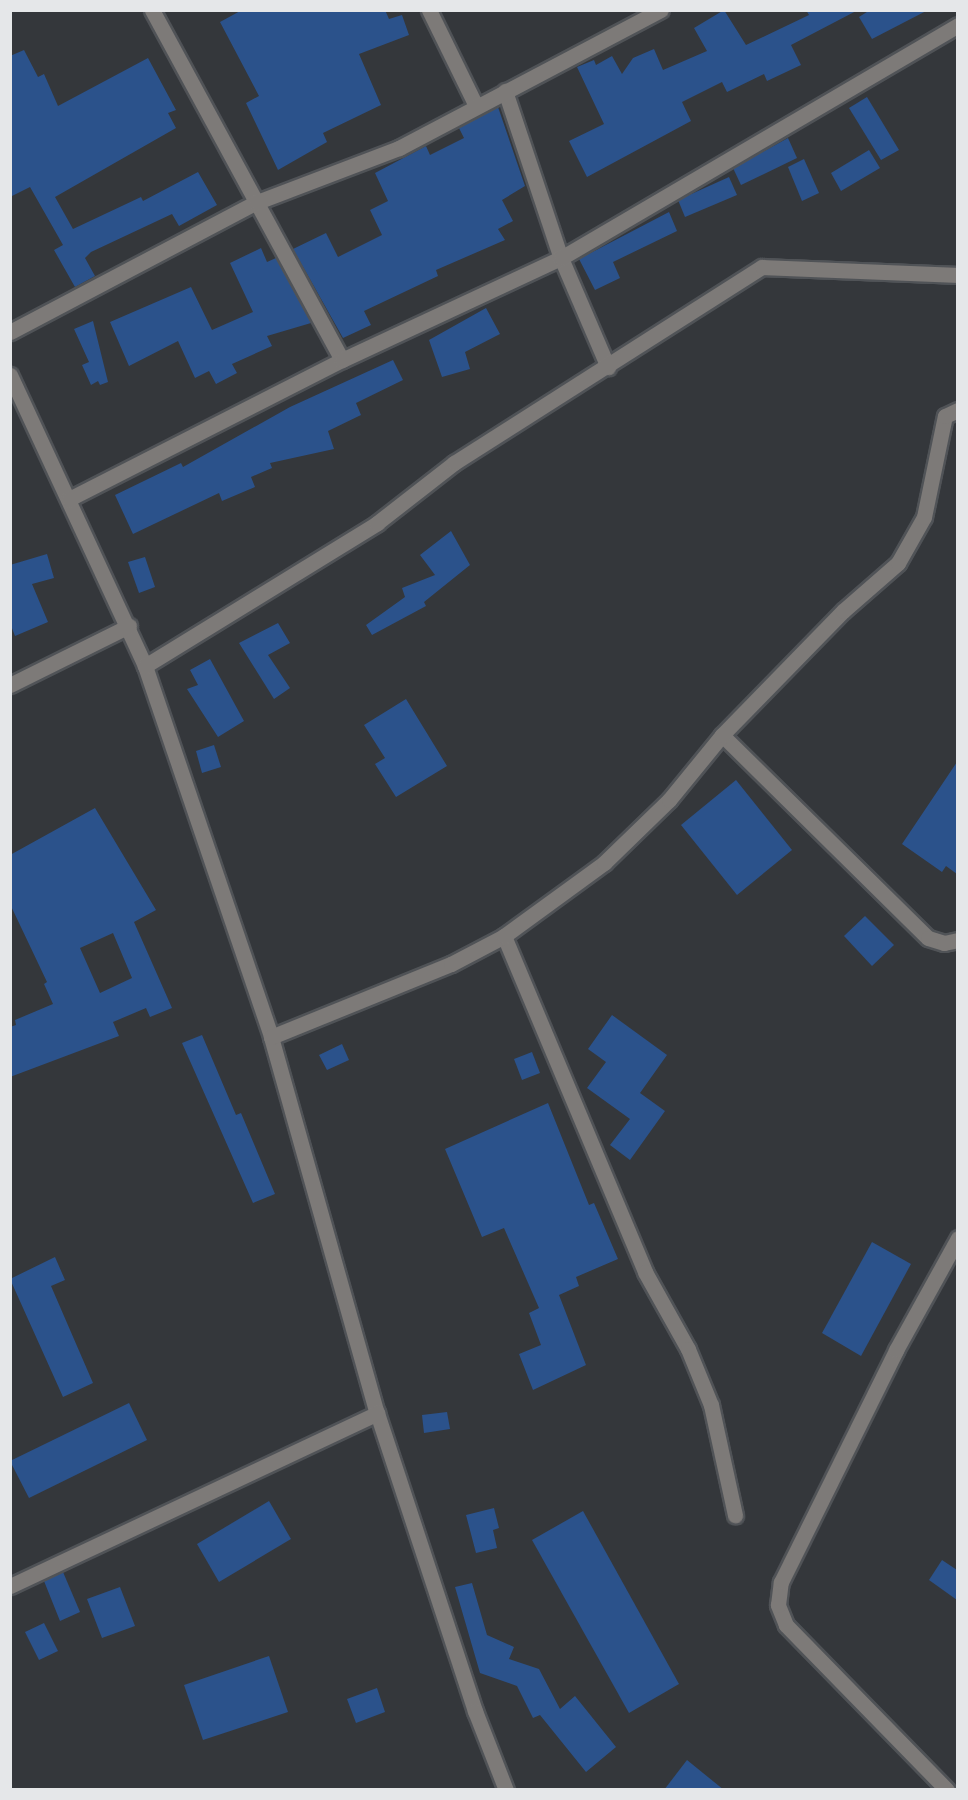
<!DOCTYPE html>
<html>
<head>
<meta charset="utf-8">
<style>
	body { margin:0 }
	#map { position:relative; width:968px; height:1800px; overflow:hidden; background:#34373b; font-family:Mulish,sans-serif }
	div>[style] { position:absolute }
	.building>* { inset:0; background:#2b528b }
	.roads { filter:drop-shadow(2px 0 #505357) drop-shadow(-2px 0 #505357) drop-shadow(0 2px #505357) drop-shadow(0 -2px #505357) }
	.minor>* { height:15px; margin:-7.5px; padding:0 7.5px; transform-origin:7.5px; border-radius:7.5px; background:#7d7a78 }
	span { translate:-50% -50%; white-space:nowrap; text-align:center; line-height:1.15; -webkit-text-stroke:6px #34373b; paint-order:stroke }
	.frame { position:absolute; inset:0; border:12px solid #e5e7e9; pointer-events:none }
</style>
</head>
<body>
<div id="map">
	<div class="building">
		<div style="clip-path:polygon(242px 10px,385px 10px,389px 19px,402px 15px,409px 35px,359px 54px,381px 105px,323px 133px,327px 142px,278px 170px,246px 103px,259px 96px,220px 22px)"></div>
		<div style="clip-path:polygon(724px 10px,746px 45px,809px 15px,806px 10px,858px 10px,791px 45px,801px 65px,767px 81px,764px 74px,727px 92px,722px 82px,682px 102px,691px 121px,587px 177px,569px 141px,604px 124px,577px 67px,594px 60px,596px 65px,612px 56px,622px 74px,633px 58px,654px 49px,663px 70px,707px 51px,694px 28px)"></div>
		<div style="clip-path:polygon(870px 10px,928px 10px,872px 39px,859px 17px)"></div>
		<div style="clip-path:polygon(24px 50px,38px 77px,44px 74px,58px 106px,148px 58px,176px 110px,168px 113px,176px 128px,55px 197px,73px 229px,141px 197px,143px 201px,198px 172px,217px 205px,179px 226px,172px 214px,91px 252px,85px 258px,95px 276px,75px 287px,54px 250px,63px 245px,30px 187px,10px 197px,10px 56px)"></div>
		<div style="clip-path:polygon(867px 97px,899px 150px,881px 160px,849px 108px)"></div>
		<div style="clip-path:polygon(498px 107px,525px 186px,502px 200px,513px 221px,498px 229px,505px 240px,436px 270px,438px 276px,364px 311px,371px 325px,343px 338px,293px 249px,326px 233px,338px 257px,382px 235px,370px 210px,388px 201px,375px 173px,426px 146px,430px 155px,464px 138px,459px 128px)"></div>
		<div style="clip-path:polygon(788px 138px,797px 158px,741px 185px,733px 168px)"></div>
		<div style="clip-path:polygon(869px 150px,880px 168px,841px 191px,831px 173px)"></div>
		<div style="clip-path:polygon(804px 159px,819px 193px,802px 201px,788px 167px)"></div>
		<div style="clip-path:polygon(729px 177px,737px 195px,685px 217px,678px 200px)"></div>
		<div style="clip-path:polygon(669px 212px,677px 231px,613px 262px,620px 278px,595px 290px,579px 259px)"></div>
		<div style="clip-path:polygon(261px 248px,267px 262px,276px 258px,311px 323px,267px 336px,272px 346px,232px 364px,237px 373px,216px 384px,209px 371px,195px 378px,178px 341px,129px 366px,110px 322px,191px 287px,212px 330px,253px 312px,230px 263px)"></div>
		<div style="clip-path:polygon(486px 308px,500px 334px,465px 352px,470px 369px,442px 377px,429px 340px)"></div>
		<div style="clip-path:polygon(93px 321px,108px 382px,100px 385px,98px 381px,91px 385px,82px 365px,89px 362px,74px 329px)"></div>
		<div style="clip-path:polygon(393px 360px,403px 380px,356px 403px,361px 415px,328px 431px,334px 449px,270px 463px,272px 468px,251px 477px,255px 487px,222px 501px,219px 493px,133px 534px,115px 495px,181px 463px,183px 467px,290px 407px)"></div>
		<div style="clip-path:polygon(451px 531px,470px 565px,424px 602px,426px 606px,372px 635px,366px 625px,405px 597px,402px 588px,435px 575px,420px 555px)"></div>
		<div style="clip-path:polygon(47px 554px,54px 578px,32px 584px,48px 622px,15px 636px,10px 623px,10px 565px)"></div>
		<div style="clip-path:polygon(145px 557px,155px 587px,139px 593px,128px 562px)"></div>
		<div style="clip-path:polygon(278px 623px,290px 643px,268px 655px,290px 688px,274px 699px,239px 643px)"></div>
		<div style="clip-path:polygon(210px 659px,244px 721px,218px 737px,187px 689px,198px 685px,190px 670px)"></div>
		<div style="clip-path:polygon(406px 699px,447px 766px,396px 797px,375px 764px,385px 758px,364px 725px)"></div>
		<div style="clip-path:polygon(214px 745px,221px 767px,202px 773px,196px 751px)"></div>
		<div style="clip-path:polygon(957px 762px,957px 874px,946px 866px,942px 872px,902px 844px)"></div>
		<div style="clip-path:polygon(736px 780px,792px 850px,737px 895px,681px 825px)"></div>
		<div style="clip-path:polygon(evenodd,95px 808px,156px 910px,134px 922px,172px 1008px,150px 1017px,146px 1008px,113px 1022px,119px 1036px,10px 1077px,10px 1027px,16px 1025px,15px 1020px,53px 1004px,44px 984px,47px 982px,10px 904px,10px 855px,95px 808px,113px 933px,132px 978px,100px 993px,80px 948px,113px 933px)"></div>
		<div style="clip-path:polygon(865px 916px,894px 945px,872px 966px,844px 936px)"></div>
		<div style="clip-path:polygon(612px 1015px,667px 1055px,640px 1093px,665px 1111px,630px 1160px,610px 1145px,630px 1119px,587px 1088px,606px 1062px,588px 1049px)"></div>
		<div style="clip-path:polygon(202px 1035px,236px 1115px,241px 1113px,275px 1194px,253px 1203px,182px 1043px)"></div>
		<div style="clip-path:polygon(342px 1044px,349px 1060px,327px 1070px,319px 1055px)"></div>
		<div style="clip-path:polygon(532px 1052px,540px 1073px,522px 1080px,514px 1059px)"></div>
		<div style="clip-path:polygon(548px 1103px,589px 1205px,594px 1203px,618px 1259px,576px 1277px,579px 1286px,559px 1295px,586px 1365px,533px 1390px,519px 1354px,541px 1345px,529px 1313px,539px 1308px,504px 1228px,482px 1237px,445px 1149px)"></div>
		<div style="clip-path:polygon(872px 1242px,911px 1264px,861px 1356px,822px 1333px)"></div>
		<div style="clip-path:polygon(55px 1257px,65px 1280px,51px 1286px,93px 1383px,63px 1397px,10px 1279px)"></div>
		<div style="clip-path:polygon(129px 1403px,147px 1440px,29px 1498px,10px 1461px)"></div>
		<div style="clip-path:polygon(447px 1412px,450px 1429px,424px 1433px,422px 1415px)"></div>
		<div style="clip-path:polygon(269px 1501px,291px 1539px,219px 1582px,197px 1544px)"></div>
		<div style="clip-path:polygon(494px 1508px,499px 1528px,493px 1530px,497px 1548px,476px 1553px,466px 1515px)"></div>
		<div style="clip-path:polygon(583px 1511px,679px 1684px,629px 1713px,532px 1540px)"></div>
		<div style="clip-path:polygon(942px 1560px,957px 1570px,957px 1600px,929px 1580px)"></div>
		<div style="clip-path:polygon(63px 1572px,80px 1612px,60px 1621px,44px 1581px)"></div>
		<div style="clip-path:polygon(472px 1583px,487px 1635px,514px 1647px,509px 1659px,539px 1669px,560px 1709px,575px 1696px,616px 1747px,586px 1772px,540px 1715px,533px 1718px,517px 1686px,480px 1673px,455px 1587px)"></div>
		<div style="clip-path:polygon(120px 1587px,135px 1626px,102px 1638px,87px 1599px)"></div>
		<div style="clip-path:polygon(44px 1623px,58px 1651px,39px 1660px,25px 1632px)"></div>
		<div style="clip-path:polygon(269px 1656px,288px 1712px,203px 1740px,184px 1685px)"></div>
		<div style="clip-path:polygon(377px 1688px,385px 1712px,356px 1723px,347px 1699px)"></div>
		<div style="clip-path:polygon(687px 1760px,724px 1790px,664px 1790px)"></div>
	</div>
	<div class="roads">
		<div class="minor">
			<div style="left:152px;top:10px;width:398px;rotate:61.5deg"></div>
			<div style="left:429px;top:10px;width:107px;rotate:63.9deg"></div>
			<div style="left:505px;top:91px;width:176px;rotate:71.5deg"></div>
			<div style="left:561px;top:258px;width:119px;rotate:66.7deg"></div>
			<div style="left:10px;top:332px;width:279px;rotate:-27.8deg"></div>
			<div style="left:257px;top:202px;width:152px;rotate:-20.8deg"></div>
			<div style="left:399px;top:148px;width:296px;rotate:-27.8deg"></div>
			<div style="left:10px;top:375px;width:321px;rotate:65.1deg"></div>
			<div style="left:145px;top:666px;width:392px;rotate:71.2deg"></div>
			<div style="left:271px;top:1037px;width:391px;rotate:74.3deg"></div>
			<div style="left:377px;top:1413px;width:314px;rotate:71.8deg"></div>
			<div style="left:475px;top:1711px;width:85px;rotate:68.6deg"></div>
			<div style="left:69px;top:499px;width:306px;rotate:-27deg"></div>
			<div style="left:342px;top:360px;width:242px;rotate:-25deg"></div>
			<div style="left:561px;top:258px;width:460px;rotate:-30.4deg"></div>
			<div style="left:145px;top:666px;width:273px;rotate:-31.6deg"></div>
			<div style="left:377px;top:523px;width:98px;rotate:-37.9deg"></div>
			<div style="left:454px;top:463px;width:365px;rotate:-32.5deg"></div>
			<div style="left:762px;top:267px;width:196px;rotate:2.3deg"></div>
			<div style="left:10px;top:685px;width:133px;rotate:-26.4deg"></div>
			<div style="left:722px;top:735px;width:289px;rotate:44.6deg"></div>
			<div style="left:928px;top:938px;width:17px;rotate:17deg"></div>
			<div style="left:944px;top:943px;width:14px;rotate:-12deg"></div>
			<div style="left:504px;top:936px;width:364px;rotate:67.2deg"></div>
			<div style="left:645px;top:1272px;width:88px;rotate:60.8deg"></div>
			<div style="left:688px;top:1349px;width:61px;rotate:67.7deg"></div>
			<div style="left:711px;top:1405px;width:113px;rotate:77.7deg"></div>
			<div style="left:271px;top:1037px;width:194px;rotate:-22.1deg"></div>
			<div style="left:451px;top:964px;width:60px;rotate:-27.8deg"></div>
			<div style="left:504px;top:936px;width:124px;rotate:-36.1deg"></div>
			<div style="left:604px;top:863px;width:91px;rotate:-44.1deg"></div>
			<div style="left:669px;top:800px;width:84px;rotate:-50.8deg"></div>
			<div style="left:722px;top:735px;width:173px;rotate:-45.7deg"></div>
			<div style="left:843px;top:611px;width:73px;rotate:-41.1deg"></div>
			<div style="left:898px;top:563px;width:53px;rotate:-60.5deg"></div>
			<div style="left:924px;top:517px;width:103px;rotate:-78.3deg"></div>
			<div style="left:945px;top:416px;width:14px;rotate:-25deg"></div>
			<div style="left:10px;top:1586px;width:406px;rotate:-25.2deg"></div>
			<div style="left:947px;top:1790px;width:231px;rotate:-134.3deg"></div>
			<div style="left:786px;top:1625px;width:22px;rotate:-112deg"></div>
			<div style="left:778px;top:1605px;width:23px;rotate:-83deg"></div>
			<div style="left:781px;top:1582px;width:259px;rotate:-63.6deg"></div>
			<div style="left:896px;top:1350px;width:128px;rotate:-61deg"></div>
		</div>
	</div>
	<div class="frame"></div>
</div>
</body>
</html>
